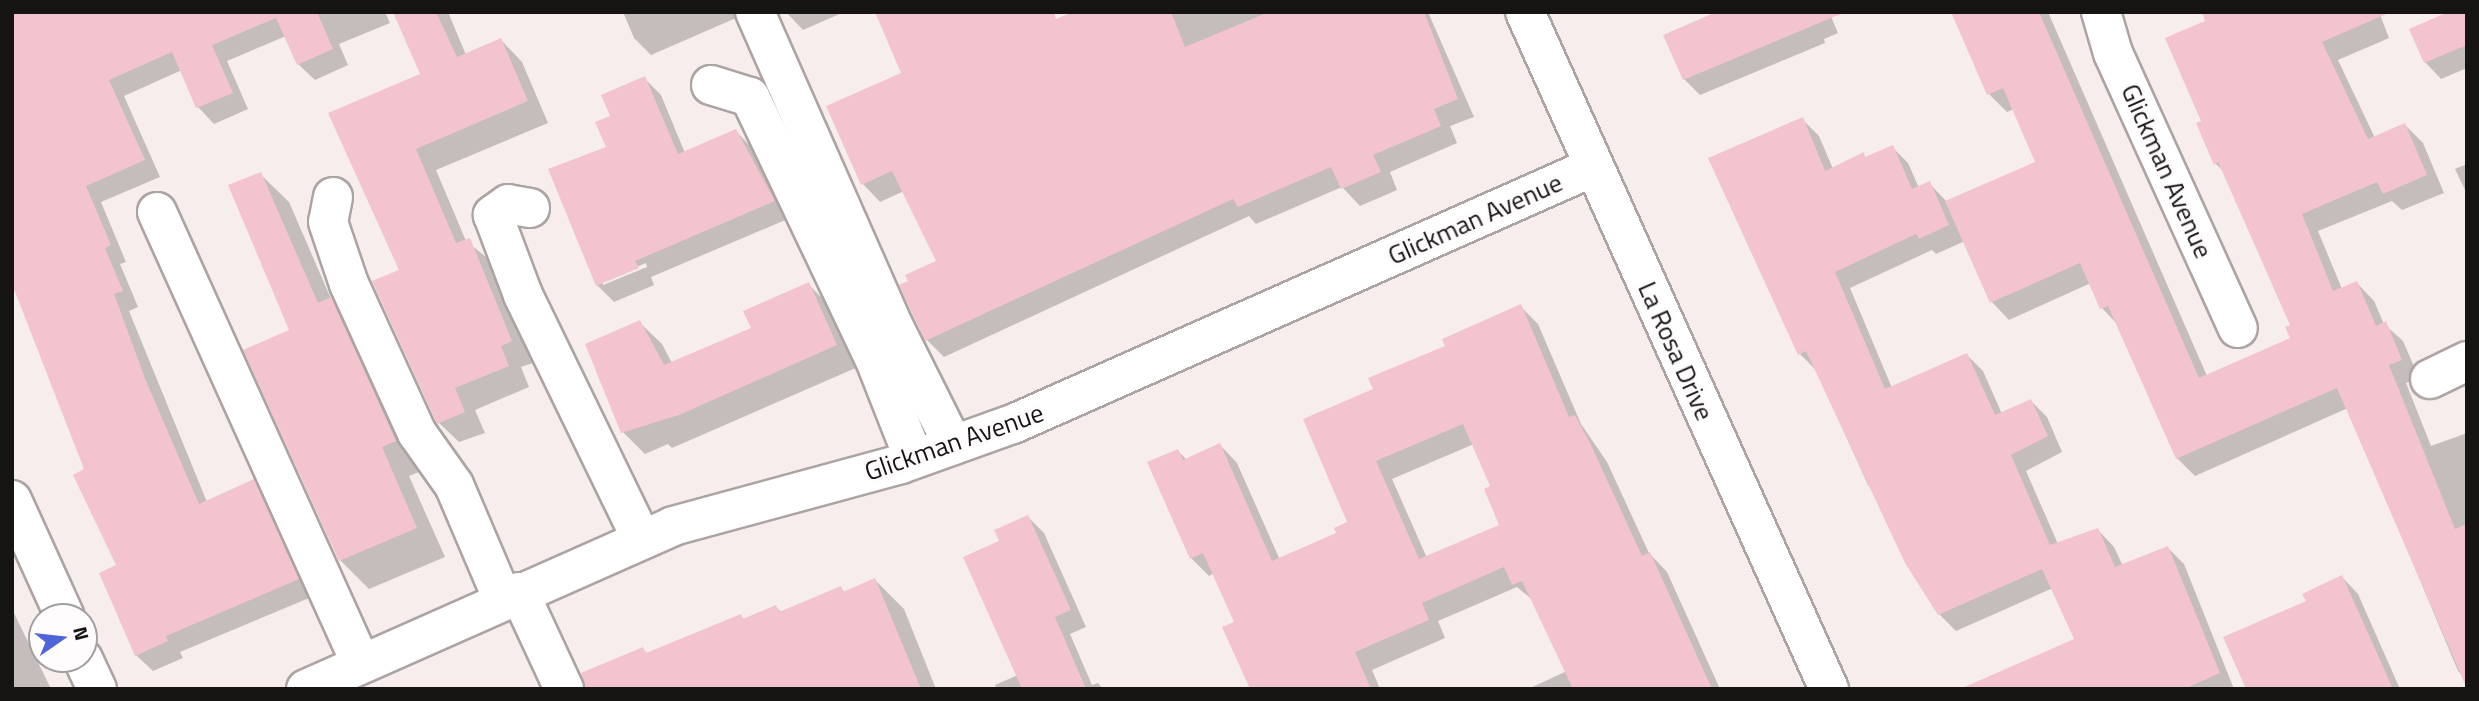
<!DOCTYPE html>
<html>
<head>
<meta charset="utf-8">
<style>
	body { margin:0 }
	#map { position:relative; width:2479px; height:701px; overflow:hidden; background:#f6edec; font-family:"Titillium Web",sans-serif }
	div>[style] { position:absolute }
	.shadow>* { inset:0; background:#0003 }
	.building>* { inset:0; background:#f3c4ce }
	.roads { filter:drop-shadow(2px 0 #aca4a2) drop-shadow(-2px 0 #aca4a2) drop-shadow(0 2px #aca4a2) drop-shadow(0 -2px #aca4a2) }
	.minor>* { height:38px; margin:-19px; padding:0 19px; transform-origin:19px; border-radius:19px; background:#fff }
	span { translate:-50% -50%; white-space:nowrap; text-align:center; line-height:1.15; -webkit-text-stroke:6px #fefcfc; paint-order:stroke }
	.street-label { font-size:26px; color:#161313 }
	.frame { position:absolute; inset:0; border:14px solid #161313; pointer-events:none }
	.north { position:absolute; left:28px; top:603px; width:70px; height:70px; box-sizing:border-box; background:#fefcfc; border:2px solid #a19f9f; border-radius:50%; rotate:76deg; font-size:19px; font-weight:700; line-height:28px; text-align:center; color:#161313 }
	.north::after { content:''; display:block; margin:auto; width:24px; height:32px; background:#5064da; clip-path:polygon(50% 0,100% 100%,50% 72%,0 100%) }
</style>
</head>
<body>
<div id="map">
	<div class="shadow">
		<div style="clip-path:polygon(26px 12px,385px 12px,390px 23px,339px 44px,348px 65px,315px 80px,298px 64px,286px 36px,227px 61px,248px 109px,214px 124px,198px 107px,182px 70px,124px 96px,160px 177px,101px 202px,126px 262px,120px 264px,138px 307px,129px 311px,207px 502px,253px 481px,269px 498px,314px 596px,180px 652px,183px 658px,153px 671px,136px 655px,118px 566px,86px 470px)"></div>
		<div style="clip-path:polygon(395px 12px,448px 12px,466px 55px,501px 40px,522px 62px,548px 123px,436px 170px,466px 241px,491px 261px,533px 363px,521px 367px,529px 387px,475px 410px,485px 433px,459px 442px,437px 421px,401px 270px,422px 75px)"></div>
		<div style="clip-path:polygon(623px 12px,750px 12px,651px 55px,634px 38px)"></div>
		<div style="clip-path:polygon(786px 12px,844px 12px,803px 30px)"></div>
		<div style="clip-path:polygon(1131px 12px,1428px 12px,1474px 117px,1450px 126px,1457px 143px,1390px 172px,1397px 190px,1360px 206px,1342px 187px,1256px 224px,1249px 216px,944px 357px,927px 340px,939px 262px,904px 191px,880px 202px,863px 184px,1011px 38px)"></div>
		<div style="clip-path:polygon(1829px 12px,1838px 33px,1824px 39px,1825px 43px,1700px 95px,1684px 79px)"></div>
		<div style="clip-path:polygon(1971px 12px,2048px 12px,2207px 376px,2292px 339px,2292px 326px,2225px 173px,2216px 164px,2203px 122px,2218px 17px,2194px 12px,2379px 12px,2389px 38px,2338px 60px,2375px 138px,2405px 125px,2423px 143px,2444px 193px,2402px 210px,2392px 201px,2318px 231px,2342px 289px,2357px 283px,2374px 301px,2384px 324px,2403px 341px,2419px 378px,2406px 383px,2431px 446px,2467px 433px,2467px 680px,2458px 671px,2348px 408px,2195px 476px,2177px 458px,2118px 325px,2102px 308px,2091px 283px,2009px 320px,1992px 302px,1965px 241px,1936px 254px,1932px 250px,1850px 288px,1892px 388px,1967px 355px,1983px 371px,2002px 414px,2031px 401px,2047px 417px,2062px 452px,2026px 471px,2058px 544px,2098px 530px,2114px 547px,2123px 566px,2168px 548px,2184px 564px,2234px 689px,1975px 689px,2076px 639px,2053px 588px,1956px 631px,1939px 614px,1877px 495px,1868px 485px,1816px 370px,1800px 354px,1803px 120px,1819px 136px,1833px 169px,1892px 147px,1908px 163px,1919px 188px,1929px 183px,1947px 202px,2037px 163px,2014px 109px,2007px 112px,1989px 94px,1956px 19px)"></div>
		<div style="clip-path:polygon(2467px 12px,2467px 68px,2441px 79px,2425px 62px)"></div>
		<div style="clip-path:polygon(evenodd,645px 79px,661px 95px,685px 153px,736px 131px,763px 160px,790px 218px,651px 277px,654px 285px,614px 302px,597px 285px,612px 117px,645px 79px,646px 263px,647px 267px,603px 285px,603px 281px,646px 263px)"></div>
		<div style="clip-path:polygon(2467px 164px,2467px 194px,2455px 169px)"></div>
		<div style="clip-path:polygon(260px 174px,289px 202px,332px 301px,359px 328px,424px 470px,409px 476px,445px 557px,369px 589px,340px 560px)"></div>
		<div style="clip-path:polygon(808px 284px,830px 306px,858px 367px,672px 448px,668px 444px,645px 454px,623px 432px,639px 322px,662px 344px,672px 363px,753px 329px)"></div>
		<div style="clip-path:polygon(evenodd,1520px 306px,1538px 324px,1581px 424px,1607px 462px,1649px 553px,1667px 572px,1720px 689px,1528px 689px,1567px 671px,1534px 601px,1517px 587px,1438px 621px,1445px 638px,1372px 670px,1380px 689px,1331px 689px,1236px 623px,1214px 573px,1209px 576px,1191px 558px,1178px 451px,1187px 460px,1220px 445px,1237px 463px,1280px 560px,1338px 534px,1349px 523px,1375px 390px,1520px 306px,1474px 444px,1492px 487px,1501px 526px,1427px 558px,1392px 479px,1474px 444px)"></div>
		<div style="clip-path:polygon(1028px 517px,1044px 533px,1086px 627px,1070px 634px,1092px 685px,1098px 683px,1103px 689px,997px 689px,995px 685px,1018px 675px,1001px 542px)"></div>
		<div style="clip-path:polygon(2342px 577px,2358px 594px,2400px 689px,2248px 689px,2308px 602px)"></div>
		<div style="clip-path:polygon(875px 580px,904px 609px,936px 689px,610px 689px,642px 649px,648px 654px,741px 616px,745px 620px,776px 607px,782px 613px,841px 588px,845px 593px)"></div>
		<div style="clip-path:polygon(12px 609px,51px 689px,12px 689px)"></div>
	</div>
	<div class="building">
		<div style="clip-path:polygon(12px 12px,317px 12px,333px 49px,297px 65px,276px 18px,212px 45px,233px 93px,196px 108px,172px 52px,109px 80px,145px 160px,86px 186px,111px 245px,105px 248px,123px 291px,114px 294px,146px 381px,199px 504px,254px 479px,299px 579px,166px 636px,168px 641px,135px 656px,99px 573px,116px 565px,73px 475px,84px 469px,12px 284px)"></div>
		<div style="clip-path:polygon(393px 12px,436px 12px,457px 57px,501px 38px,528px 101px,416px 149px,456px 243px,470px 238px,512px 341px,501px 346px,509px 366px,455px 388px,465px 412px,437px 424px,372px 281px,399px 270px,328px 113px,420px 74px)"></div>
		<div style="clip-path:polygon(875px 12px,1054px 12px,1056px 19px,1073px 12px,1171px 12px,1185px 47px,1269px 12px,1424px 12px,1458px 99px,1434px 109px,1441px 126px,1373px 155px,1381px 172px,1341px 189px,1331px 167px,1238px 207px,1233px 199px,925px 341px,899px 285px,908px 281px,905px 275px,936px 261px,892px 171px,861px 185px,826px 106px,901px 73px)"></div>
		<div style="clip-path:polygon(1716px 12px,1842px 12px,1843px 13px,1683px 80px,1663px 35px)"></div>
		<div style="clip-path:polygon(1951px 12px,2039px 12px,2199px 378px,2290px 338px,2285px 327px,2290px 325px,2218px 162px,2214px 165px,2196px 123px,2201px 121px,2165px 38px,2205px 21px,2202px 12px,2391px 12px,2322px 42px,2368px 139px,2405px 123px,2427px 175px,2383px 194px,2377px 182px,2302px 214px,2333px 291px,2357px 281px,2376px 326px,2386px 321px,2402px 360px,2389px 365px,2455px 529px,2467px 524px,2467px 689px,2337px 388px,2176px 459px,2108px 306px,2100px 309px,2080px 263px,1990px 303px,1945px 201px,2035px 162px,2003px 88px,1987px 95px)"></div>
		<div style="clip-path:polygon(2448px 12px,2467px 12px,2467px 45px,2424px 63px,2409px 29px)"></div>
		<div style="clip-path:polygon(645px 76px,678px 154px,736px 129px,775px 201px,635px 261px,639px 268px,596px 286px,548px 169px,606px 147px,595px 122px,610px 116px,601px 95px)"></div>
		<div style="clip-path:polygon(1803px 117px,1825px 171px,1864px 152px,1865px 157px,1893px 145px,1912px 189px,1930px 181px,1949px 225px,1919px 239px,1916px 234px,1835px 272px,1885px 389px,1967px 353px,1995px 415px,2031px 399px,2048px 436px,2011px 455px,2050px 545px,2098px 528px,2115px 567px,2168px 546px,2220px 673px,2184px 689px,1960px 689px,2074px 639px,2042px 569px,1938px 615px,1905px 563px,1806px 351px,1798px 355px,1708px 158px)"></div>
		<div style="clip-path:polygon(261px 172px,318px 303px,331px 297px,396px 441px,382px 447px,417px 528px,339px 561px,243px 350px,289px 330px,228px 185px)"></div>
		<div style="clip-path:polygon(809px 282px,837px 345px,679px 415px,621px 433px,585px 344px,640px 320px,664px 365px,751px 328px,743px 311px)"></div>
		<div style="clip-path:polygon(evenodd,1521px 304px,1569px 417px,1575px 415px,1590px 443px,1642px 556px,1650px 552px,1712px 689px,1573px 689px,1522px 581px,1512px 585px,1504px 567px,1422px 603px,1429px 620px,1355px 652px,1371px 689px,1250px 689px,1222px 627px,1234px 622px,1203px 553px,1190px 559px,1147px 462px,1178px 449px,1183px 460px,1220px 443px,1272px 561px,1336px 533px,1334px 528px,1347px 522px,1303px 419px,1373px 389px,1368px 378px,1445px 346px,1442px 339px,1521px 304px,1463px 424px,1490px 486px,1484px 489px,1499px 525px,1419px 559px,1376px 461px,1463px 424px)"></div>
		<div style="clip-path:polygon(1028px 515px,1071px 610px,1055px 617px,1086px 689px,1022px 689px,963px 557px,999px 541px,994px 530px)"></div>
		<div style="clip-path:polygon(2342px 575px,2393px 689px,2246px 689px,2223px 637px,2306px 601px,2302px 594px)"></div>
		<div style="clip-path:polygon(875px 578px,921px 689px,585px 689px,581px 673px,643px 647px,646px 653px,741px 614px,743px 619px,776px 605px,779px 612px,841px 586px,843px 592px)"></div>
	</div>
	<div class="roads">
		<div class="minor">
			<div style="left:755px;top:12px;width:344px;rotate:66.2deg"></div>
			<div style="left:894px;top:327px;width:132px;rotate:63.4deg"></div>
			<div style="left:1525px;top:12px;width:742px;rotate:65.82deg"></div>
			<div style="left:2101px;top:12px;width:43px;rotate:73.7deg"></div>
			<div style="left:2113px;top:53px;width:302px;rotate:65.6deg"></div>
			<div style="left:711px;top:85px;width:41px;rotate:17.1deg"></div>
			<div style="left:750px;top:97px;width:291px;rotate:64.6deg"></div>
			<div style="left:875px;top:360px;width:106px;rotate:68.5deg"></div>
			<div style="left:333px;top:197px;width:25px;rotate:101deg"></div>
			<div style="left:328px;top:222px;width:65px;rotate:71.3deg"></div>
			<div style="left:349px;top:284px;width:164px;rotate:65.5deg"></div>
			<div style="left:417px;top:433px;width:64px;rotate:54.6deg"></div>
			<div style="left:454px;top:485px;width:125px;rotate:66.9deg"></div>
			<div style="left:530px;top:208px;width:22px;rotate:-170deg"></div>
			<div style="left:508px;top:204px;width:19px;rotate:144deg"></div>
			<div style="left:493px;top:215px;width:85px;rotate:69.4deg"></div>
			<div style="left:523px;top:295px;width:272px;rotate:64.1deg"></div>
			<div style="left:157px;top:212px;width:496px;rotate:65.7deg"></div>
			<div style="left:2430px;top:379px;width:41px;rotate:-25.9deg"></div>
			<div style="left:12px;top:500px;width:128px;rotate:65.6deg"></div>
			<div style="left:519px;top:592px;width:107px;rotate:65.1deg"></div>
			<div style="left:83px;top:659px;width:33px;rotate:65deg"></div>
			<div style="left:306px;top:689px;width:402px;rotate:-23.9deg"></div>
			<div style="left:673px;top:526px;width:236px;rotate:-15.2deg"></div>
			<div style="left:901px;top:464px;width:119px;rotate:-19.7deg"></div>
			<div style="left:1013px;top:424px;width:634px;rotate:-23.9deg"></div>
		</div>
	</div>
	<div class="street-label">
		<span style="left:2167px;top:171px;rotate:66deg">Glickman Avenue</span>
		<span style="left:1475px;top:219px;rotate:-24deg">Glickman Avenue</span>
		<span style="left:1676px;top:351px;rotate:66deg">La Rosa Drive</span>
		<span style="left:954px;top:442px;rotate:-19deg">Glickman Avenue</span>
	</div>
	<div class="frame"></div>
	<div class="north">N</div>
</div>
</body>
</html>
